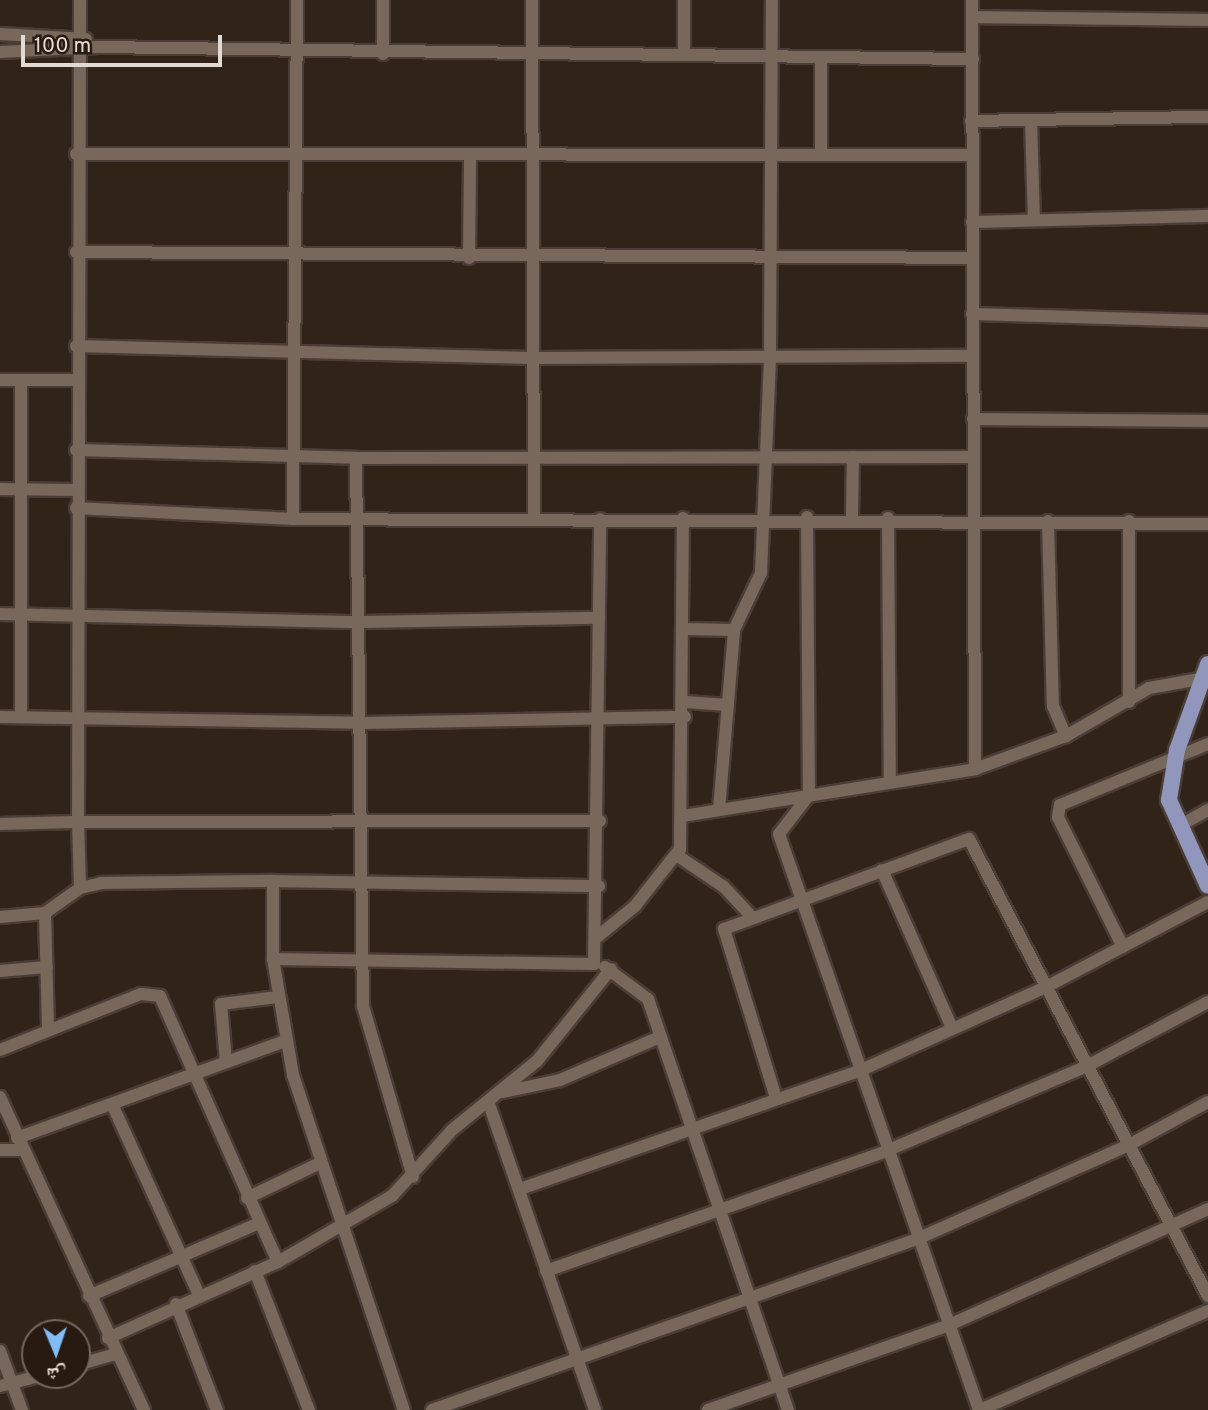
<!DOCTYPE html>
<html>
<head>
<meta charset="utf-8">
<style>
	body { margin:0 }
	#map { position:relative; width:1208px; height:1410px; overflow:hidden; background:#322319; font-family:Overpass,"Noto Naskh Arabic",sans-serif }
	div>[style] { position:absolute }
	.roads { filter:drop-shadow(2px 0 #4a3d36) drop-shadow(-2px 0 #4a3d36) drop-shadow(0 2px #4a3d36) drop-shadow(0 -2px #4a3d36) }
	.minor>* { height:12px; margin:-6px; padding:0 6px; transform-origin:6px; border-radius:6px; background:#78675b }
	.major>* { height:16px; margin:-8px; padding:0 8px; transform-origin:8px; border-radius:8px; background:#9196bd }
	span { translate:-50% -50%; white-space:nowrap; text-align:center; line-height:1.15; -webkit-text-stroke:6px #281a10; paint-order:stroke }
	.north { position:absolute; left:21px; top:1319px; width:70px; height:70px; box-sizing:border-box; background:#281a10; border:2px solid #73675e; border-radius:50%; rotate:178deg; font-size:19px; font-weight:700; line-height:28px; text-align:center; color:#e4dad4 }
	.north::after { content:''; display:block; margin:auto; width:24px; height:32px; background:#7fbdf9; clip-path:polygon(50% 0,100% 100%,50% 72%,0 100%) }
	.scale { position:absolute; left:21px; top:35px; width:201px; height:32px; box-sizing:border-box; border:4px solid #e4dad4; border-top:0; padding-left:9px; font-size:21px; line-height:24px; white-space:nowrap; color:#e4dad4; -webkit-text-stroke:5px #281a10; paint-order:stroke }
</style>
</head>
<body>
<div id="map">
	<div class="roads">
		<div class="minor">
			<div style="left:383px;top:0;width:54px;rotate:90deg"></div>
			<div style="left:532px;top:0;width:518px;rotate:89.78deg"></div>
			<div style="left:684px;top:0;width:55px;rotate:90deg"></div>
			<div style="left:972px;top:0;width:769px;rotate:89.78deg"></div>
			<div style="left:972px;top:17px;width:236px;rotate:0.7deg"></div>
			<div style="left:0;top:34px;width:86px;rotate:3.3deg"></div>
			<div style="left:0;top:52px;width:98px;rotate:-2.9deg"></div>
			<div style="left:98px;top:47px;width:875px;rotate:0.79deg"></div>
			<div style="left:821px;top:57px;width:98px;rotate:90deg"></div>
			<div style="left:1031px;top:120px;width:100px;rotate:88.3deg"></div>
			<div style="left:971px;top:121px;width:237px;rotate:-1deg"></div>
			<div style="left:76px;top:154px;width:895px;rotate:0.06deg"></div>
			<div style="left:972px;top:222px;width:236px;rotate:-1.5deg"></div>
			<div style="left:76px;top:252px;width:895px;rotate:0.38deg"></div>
			<div style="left:469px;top:258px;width:103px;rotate:-89.4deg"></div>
			<div style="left:972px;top:314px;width:236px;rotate:1.7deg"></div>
			<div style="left:76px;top:346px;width:455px;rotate:1.5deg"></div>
			<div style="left:531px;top:358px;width:442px;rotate:-0.3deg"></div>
			<div style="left:0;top:380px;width:76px"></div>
			<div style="left:973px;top:419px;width:235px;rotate:0.5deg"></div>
			<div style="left:76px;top:450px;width:280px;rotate:1.6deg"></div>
			<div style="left:356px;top:458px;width:617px;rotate:-0.09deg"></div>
			<div style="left:356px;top:458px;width:548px;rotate:89.27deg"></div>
			<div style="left:363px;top:1006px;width:178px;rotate:73.7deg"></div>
			<div style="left:0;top:489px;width:76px;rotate:0.8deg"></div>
			<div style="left:76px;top:508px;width:217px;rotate:2.9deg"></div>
			<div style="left:293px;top:519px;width:915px;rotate:0.31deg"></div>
			<div style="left:807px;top:517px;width:278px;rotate:89.6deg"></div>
			<div style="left:809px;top:795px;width:49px;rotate:127.6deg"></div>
			<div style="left:779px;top:834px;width:610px;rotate:70.85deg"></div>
			<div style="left:852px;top:518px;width:61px;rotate:-89.1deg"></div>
			<div style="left:888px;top:518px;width:263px;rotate:89.6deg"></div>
			<div style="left:293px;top:519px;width:519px;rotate:-89.56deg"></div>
			<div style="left:1048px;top:521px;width:185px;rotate:88.5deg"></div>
			<div style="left:1053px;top:706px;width:33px;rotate:67deg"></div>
			<div style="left:1129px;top:521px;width:181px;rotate:90deg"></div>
			<div style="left:0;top:614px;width:360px;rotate:1.3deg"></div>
			<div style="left:360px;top:622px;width:239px;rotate:-1deg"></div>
			<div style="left:685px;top:629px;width:49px;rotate:1.2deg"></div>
			<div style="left:685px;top:702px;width:43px;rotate:4deg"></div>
			<div style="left:0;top:717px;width:362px;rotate:0.9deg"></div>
			<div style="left:362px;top:723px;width:323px;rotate:-1.1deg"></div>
			<div style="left:21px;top:717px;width:337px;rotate:-90deg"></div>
			<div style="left:719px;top:810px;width:181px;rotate:-85.2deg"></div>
			<div style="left:734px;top:630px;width:63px;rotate:-64.7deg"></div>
			<div style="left:761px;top:573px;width:216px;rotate:-87.6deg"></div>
			<div style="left:770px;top:357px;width:357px;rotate:-89.7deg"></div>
			<div style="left:683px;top:816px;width:296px;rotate:-9.1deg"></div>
			<div style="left:975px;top:769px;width:97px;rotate:-19.9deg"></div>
			<div style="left:1066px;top:736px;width:96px;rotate:-30deg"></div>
			<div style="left:1149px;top:688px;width:57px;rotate:-10.1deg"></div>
			<div style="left:0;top:824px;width:78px;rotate:-1.5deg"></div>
			<div style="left:78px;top:822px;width:822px;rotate:-89.86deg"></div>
			<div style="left:1179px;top:826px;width:33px;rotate:-29deg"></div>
			<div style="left:678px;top:856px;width:55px;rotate:34deg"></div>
			<div style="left:724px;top:887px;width:40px;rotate:47deg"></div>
			<div style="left:882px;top:870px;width:173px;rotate:66.1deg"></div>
			<div style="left:273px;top:881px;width:326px;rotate:0.9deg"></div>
			<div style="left:80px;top:888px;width:66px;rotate:-91.7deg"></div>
			<div style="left:78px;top:822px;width:522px;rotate:-0.11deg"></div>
			<div style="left:45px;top:913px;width:115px;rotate:88.5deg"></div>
			<div style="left:0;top:917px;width:45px;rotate:-5.1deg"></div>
			<div style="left:45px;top:913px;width:43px;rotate:-35.5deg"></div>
			<div style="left:80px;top:888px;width:22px;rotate:-13deg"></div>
			<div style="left:101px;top:883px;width:172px;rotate:-0.7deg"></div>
			<div style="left:273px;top:881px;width:78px;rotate:90deg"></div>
			<div style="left:273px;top:959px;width:321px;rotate:0.9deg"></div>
			<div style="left:594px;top:964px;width:445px;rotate:-89.2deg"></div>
			<div style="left:597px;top:937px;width:49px;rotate:-39.2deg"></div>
			<div style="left:635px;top:906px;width:73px;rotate:-51.7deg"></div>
			<div style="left:680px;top:849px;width:331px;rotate:-89.5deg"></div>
			<div style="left:1123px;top:947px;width:145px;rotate:-116.6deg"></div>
			<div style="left:1058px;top:817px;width:12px;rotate:-81deg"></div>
			<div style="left:1060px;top:805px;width:160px;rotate:-22.4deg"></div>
			<div style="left:273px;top:959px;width:118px;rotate:80.2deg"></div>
			<div style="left:293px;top:1075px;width:353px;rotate:71.7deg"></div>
			<div style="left:605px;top:967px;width:54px;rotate:36.7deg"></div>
			<div style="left:648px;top:999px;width:434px;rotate:71.2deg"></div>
			<div style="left:0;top:971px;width:47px;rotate:-4.9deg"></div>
			<div style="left:0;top:1050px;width:152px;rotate:-21.7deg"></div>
			<div style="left:141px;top:994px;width:19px;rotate:6deg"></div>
			<div style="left:160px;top:996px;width:291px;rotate:66.1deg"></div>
			<div style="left:226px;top:1062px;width:58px;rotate:-94.9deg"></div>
			<div style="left:221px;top:1004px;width:57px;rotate:-7deg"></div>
			<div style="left:503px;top:1092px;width:58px;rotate:-11.9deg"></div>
			<div style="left:560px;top:1080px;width:109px;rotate:-23.3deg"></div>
			<div style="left:0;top:1097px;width:345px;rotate:65.3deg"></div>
			<div style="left:776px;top:1098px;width:177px;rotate:-107.1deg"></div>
			<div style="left:724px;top:929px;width:261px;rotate:-20.2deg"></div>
			<div style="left:969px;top:839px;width:516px;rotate:62.39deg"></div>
			<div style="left:112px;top:1104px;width:210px;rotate:65.5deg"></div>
			<div style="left:489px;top:1104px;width:324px;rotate:70.9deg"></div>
			<div style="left:17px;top:1138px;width:285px;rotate:-19.9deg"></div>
			<div style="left:0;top:1150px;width:22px"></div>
			<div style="left:520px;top:1189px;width:359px;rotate:-19.2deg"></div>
			<div style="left:859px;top:1071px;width:205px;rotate:-24.2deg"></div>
			<div style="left:1046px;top:987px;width:183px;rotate:-27.7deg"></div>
			<div style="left:247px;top:1198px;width:81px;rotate:-25.6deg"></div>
			<div style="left:255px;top:1271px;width:149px;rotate:68.8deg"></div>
			<div style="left:546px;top:1271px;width:361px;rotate:-19.4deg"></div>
			<div style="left:886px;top:1151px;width:218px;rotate:-22.9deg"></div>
			<div style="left:1087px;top:1066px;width:137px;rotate:-27.9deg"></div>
			<div style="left:89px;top:1296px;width:183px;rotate:-23.2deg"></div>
			<div style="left:176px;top:1304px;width:114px;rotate:68.9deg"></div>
			<div style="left:108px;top:1338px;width:186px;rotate:-24.1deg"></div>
			<div style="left:278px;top:1262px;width:132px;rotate:-30.1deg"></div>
			<div style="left:392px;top:1196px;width:89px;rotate:-47.7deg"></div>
			<div style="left:452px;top:1130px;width:109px;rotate:-39.1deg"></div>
			<div style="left:537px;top:1061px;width:118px;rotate:-51.2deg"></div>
			<div style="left:0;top:1351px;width:63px;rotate:69.6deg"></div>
			<div style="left:77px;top:1365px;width:41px;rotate:-15.8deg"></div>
			<div style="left:0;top:1386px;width:44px;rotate:-14.3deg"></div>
			<div style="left:432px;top:1410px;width:514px;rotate:-19.42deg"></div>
			<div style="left:917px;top:1239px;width:230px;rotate:-23.9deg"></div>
			<div style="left:1127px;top:1146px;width:92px;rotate:-28.5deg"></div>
			<div style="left:708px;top:1410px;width:256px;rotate:-19.4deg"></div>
			<div style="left:949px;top:1325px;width:284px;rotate:-24.1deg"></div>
			<div style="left:980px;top:1410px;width:249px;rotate:-23.5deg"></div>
		</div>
		<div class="major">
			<div style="left:1208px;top:664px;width:91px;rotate:109.8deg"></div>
			<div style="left:1177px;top:750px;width:51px;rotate:99.1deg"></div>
			<div style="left:1169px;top:800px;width:94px;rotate:65.6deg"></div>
		</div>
	</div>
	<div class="north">ش</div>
	<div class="scale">100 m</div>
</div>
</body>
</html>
